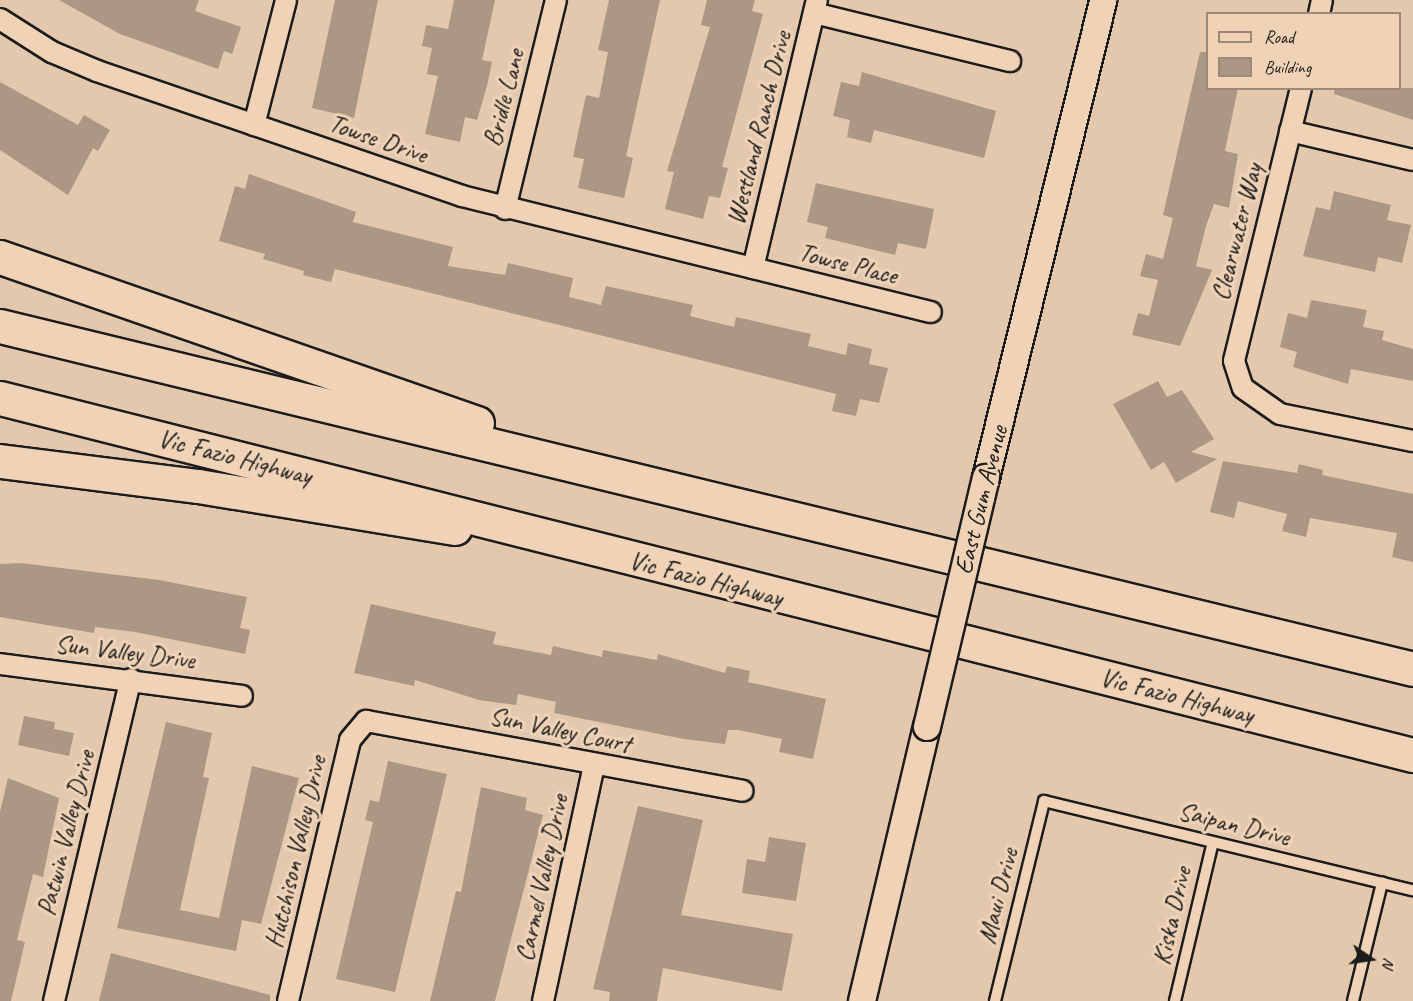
<!DOCTYPE html>
<html>
<head>
<meta charset="utf-8">
<style>
	body { margin:0 }
	#map { position:relative; width:1413px; height:1001px; overflow:hidden; background:#e3c8ae; font-family:Caveat,sans-serif }
	div>[style] { position:absolute }
	.building>* { inset:0; background:#ac9785 }
	.roads { filter:drop-shadow(2px 0 #1c1c1c) drop-shadow(-2px 0 #1c1c1c) drop-shadow(0 2px #1c1c1c) drop-shadow(0 -2px #1c1c1c) }
	.service>* { height:10px; margin:-5px; padding:0 5px; transform-origin:5px; border-radius:5px; background:#f0d3b7 }
	.minor>* { height:20px; margin:-10px; padding:0 10px; transform-origin:10px; border-radius:10px; background:#f0d3b7 }
	.tertiary>* { height:26px; margin:-13px; padding:0 13px; transform-origin:13px; border-radius:13px; background:#f0d3b7 }
	.motorway>* { height:33px; margin:-16.5px; padding:0 16.5px; transform-origin:16.5px; border-radius:16.5px; background:#f0d3b7 }
	.bridges { filter:drop-shadow(2px 0 #1c1c1c) drop-shadow(-2px 0 #1c1c1c) drop-shadow(0 2px #1c1c1c) drop-shadow(0 -2px #1c1c1c) }
	.tertiary-bridge>* { height:26px; margin:-13px; padding:0 13px; transform-origin:13px; border-radius:13px; background:#f0d3b7 }
	span { translate:-50% -50%; white-space:nowrap; text-align:center; line-height:1.15; -webkit-text-stroke:6px #f0d3b7; paint-order:stroke }
	.street-label { font-size:26px; color:#1c1c1c }
	.legend { position:absolute; left:1206px; top:12px; width:195px; height:78px; box-sizing:border-box; background:#f0d3b7; border:2px solid #9b8a79; margin:0; padding:8px 10px; list-style:none; font-size:18px; color:#1c1c1c }
	.legend li { display:flex; align-items:center; gap:12px; height:30px }
	.legend b { width:30px; border:2px solid #9b8a79 }
	.north { position:absolute; left:1341px; top:929px; width:60px; height:60px; -webkit-text-stroke:4px #f0d3b7; paint-order:stroke; rotate:103deg; font-size:16px; font-weight:700; line-height:24px; text-align:center; color:#1c1c1c }
	.north::after { content:''; display:block; margin:auto; width:21px; height:27px; background:#1c1c1c; clip-path:polygon(50% 0,100% 100%,50% 72%,0 100%) }
</style>
</head>
<body>
<div id="map">
	<div class="building">
		<div style="clip-path:polygon(59px 0,199px 0,195px 11px,241px 27px,232px 54px,224px 51px,218px 69px,120px 34px)"></div>
		<div style="clip-path:polygon(335px 0,378px 0,354px 118px,312px 108px)"></div>
		<div style="clip-path:polygon(454px 0,495px 0,482px 60px,492px 62px,487px 86px,477px 120px,465px 117px,460px 142px,425px 134px,438px 76px,427px 74px,432px 48px,422px 46px,426px 25px,448px 29px)"></div>
		<div style="clip-path:polygon(609px 0,660px 0,626px 156px,633px 158px,624px 198px,578px 188px,584px 159px,573px 157px,586px 95px,599px 98px,608px 52px,598px 50px)"></div>
		<div style="clip-path:polygon(707px 0,755px 0,752px 11px,763px 14px,722px 167px,728px 168px,720px 198px,709px 196px,703px 219px,665px 209px,674px 172px,667px 171px,710px 27px,701px 25px)"></div>
		<div style="clip-path:polygon(1200px 52px,1208px 52px,1208px 88px,1238px 88px,1225px 151px,1238px 154px,1229px 208px,1214px 204px,1206px 226px,1196px 266px,1212px 270px,1180px 346px,1132px 335px,1138px 313px,1149px 316px,1158px 280px,1140px 276px,1146px 254px,1163px 259px,1173px 218px,1163px 215px)"></div>
		<div style="clip-path:polygon(862px 72px,996px 111px,984px 158px,874px 130px,871px 143px,847px 137px,850px 120px,833px 116px,841px 82px,859px 86px)"></div>
		<div style="clip-path:polygon(0 82px,78px 125px,84px 115px,110px 130px,98px 151px,93px 148px,68px 195px,0 150px)"></div>
		<div style="clip-path:polygon(1335px 88px,1413px 88px,1413px 120px,1334px 94px)"></div>
		<div style="clip-path:polygon(249px 174px,356px 212px,353px 222px,453px 247px,448px 266px,505px 275px,508px 263px,573px 278px,569px 297px,601px 305px,606px 286px,693px 305px,690px 316px,734px 327px,736px 317px,811px 334px,808px 346px,846px 355px,848px 343px,872px 349px,869px 364px,888px 368px,879px 403px,860px 399px,856px 416px,832px 411px,836px 394px,335px 269px,331px 282px,303px 275px,304px 271px,263px 259px,265px 254px,219px 241px,235px 186px,245px 189px)"></div>
		<div style="clip-path:polygon(816px 183px,934px 209px,926px 249px,898px 243px,895px 255px,825px 238px,828px 227px,807px 222px)"></div>
		<div style="clip-path:polygon(1334px 191px,1391px 205px,1387px 220px,1411px 225px,1402px 263px,1378px 257px,1375px 272px,1303px 256px,1316px 207px,1330px 210px)"></div>
		<div style="clip-path:polygon(1311px 300px,1367px 310px,1363px 327px,1384px 331px,1382px 340px,1413px 349px,1413px 381px,1351px 369px,1348px 384px,1293px 367px,1297px 352px,1280px 347px,1288px 313px,1307px 318px)"></div>
		<div style="clip-path:polygon(1158px 381px,1167px 397px,1182px 390px,1214px 439px,1191px 452px,1217px 459px,1176px 483px,1164px 462px,1151px 470px,1113px 404px)"></div>
		<div style="clip-path:polygon(1223px 461px,1297px 473px,1299px 464px,1323px 470px,1322px 475px,1413px 494px,1413px 562px,1392px 557px,1397px 533px,1310px 518px,1306px 537px,1282px 531px,1287px 514px,1238px 501px,1234px 518px,1210px 512px)"></div>
		<div style="clip-path:polygon(21px 563px,159px 580px,247px 597px,240px 628px,250px 630px,245px 654px,135px 632px,95px 627px,94px 633px,0 617px,0 564px)"></div>
		<div style="clip-path:polygon(371px 604px,496px 632px,493px 644px,551px 655px,553px 646px,602px 657px,603px 650px,657px 660px,658px 654px,725px 673px,727px 666px,750px 671px,748px 682px,826px 699px,813px 759px,779px 752px,782px 739px,738px 730px,728px 730px,725px 744px,684px 739px,554px 713px,556px 702px,518px 694px,516px 705px,479px 700px,415px 680px,414px 686px,354px 673px)"></div>
		<div style="clip-path:polygon(24px 716px,55px 722px,54px 729px,74px 733px,69px 756px,18px 745px)"></div>
		<div style="clip-path:polygon(166px 722px,212px 733px,203px 777px,209px 778px,180px 910px,219px 918px,252px 766px,299px 778px,261px 924px,242px 920px,236px 951px,117px 928px)"></div>
		<div style="clip-path:polygon(388px 761px,447px 774px,395px 992px,336px 979px,373px 822px,365px 820px,370px 800px,379px 802px)"></div>
		<div style="clip-path:polygon(8px 778px,59px 798px,43px 877px,33px 874px,17px 940px,25px 942px,11px 1001px,0 1001px,0 812px)"></div>
		<div style="clip-path:polygon(481px 787px,527px 798px,525px 810px,543px 815px,495px 1001px,430px 1001px,456px 891px,461px 892px)"></div>
		<div style="clip-path:polygon(638px 806px,703px 820px,681px 915px,793px 934px,782px 991px,663px 968px,657px 1001px,609px 1001px,610px 992px,593px 989px)"></div>
		<div style="clip-path:polygon(769px 837px,806px 843px,796px 901px,742px 893px,747px 859px,765px 862px)"></div>
		<div style="clip-path:polygon(111px 953px,270px 995px,270px 1001px,99px 1001px)"></div>
	</div>
	<div class="roads">
		<div class="service">
			<div style="left:995px;top:1001px;width:206px;rotate:-76.2deg"></div>
			<div style="left:1044px;top:801px;width:380px;rotate:13.6deg"></div>
			<div style="left:1175px;top:1001px;width:163px;rotate:-76.6deg"></div>
			<div style="left:1353px;top:1001px;width:122px;rotate:-76.2deg"></div>
		</div>
		<div class="minor">
			<div style="left:814px;top:13px;width:202px;rotate:13.8deg"></div>
			<div style="left:1319px;top:14px;width:14px;rotate:-78deg"></div>
			<div style="left:0;top:19px;width:62px;rotate:32.4deg"></div>
			<div style="left:52px;top:52px;width:49px;rotate:22.9deg"></div>
			<div style="left:97px;top:71px;width:386px;rotate:18.9deg"></div>
			<div style="left:462px;top:196px;width:483px;rotate:13.9deg"></div>
			<div style="left:1301px;top:88px;width:281px;rotate:103.8deg"></div>
			<div style="left:1234px;top:361px;width:28px;rotate:72deg"></div>
			<div style="left:1243px;top:388px;width:45px;rotate:35.1deg"></div>
			<div style="left:1280px;top:414px;width:136px;rotate:11.5deg"></div>
			<div style="left:254px;top:125px;width:129px;rotate:-75.6deg"></div>
			<div style="left:1290px;top:131px;width:126px;rotate:13.3deg"></div>
			<div style="left:505px;top:209px;width:215px;rotate:-76.3deg"></div>
			<div style="left:753px;top:268px;width:276px;rotate:-76.6deg"></div>
			<div style="left:0;top:664px;width:244px;rotate:7.5deg"></div>
			<div style="left:54px;top:1001px;width:331px;rotate:-76.6deg"></div>
			<div style="left:288px;top:1001px;width:268px;rotate:-76.6deg"></div>
			<div style="left:350px;top:740px;width:25px;rotate:-50deg"></div>
			<div style="left:366px;top:721px;width:383px;rotate:10.5deg"></div>
			<div style="left:543px;top:1001px;width:240px;rotate:-77.8deg"></div>
		</div>
		<div class="tertiary">
			<div style="left:986px;top:478px;width:492px;rotate:-76.2deg"></div>
			<div style="left:862px;top:1001px;width:282px;rotate:-76.7deg"></div>
		</div>
		<div class="motorway">
			<div style="left:0;top:257px;width:505px;rotate:19.19deg"></div>
			<div style="left:0;top:326px;width:1454px;rotate:13.64deg"></div>
			<div style="left:0;top:398px;width:1457px;rotate:14.18deg"></div>
			<div style="left:0;top:461px;width:200px;rotate:7.2deg"></div>
			<div style="left:198px;top:486px;width:260px;rotate:9.3deg"></div>
		</div>
	</div>
	<div class="bridges">
		<div class="tertiary-bridge">
			<div style="left:927px;top:727px;width:256px;rotate:-76.7deg"></div>
		</div>
	</div>
	<div class="street-label">
		<span style="left:504px;top:98px;rotate:-76deg">Bridle Lane</span>
		<span style="left:759px;top:128px;rotate:-76deg">Westland Ranch Drive</span>
		<span style="left:378px;top:139px;rotate:19deg">Towse Drive</span>
		<span style="left:1237px;top:232px;rotate:-76deg">Clearwater Way</span>
		<span style="left:848px;top:264px;rotate:14deg">Towse Place</span>
		<span style="left:235px;top:457px;rotate:14deg">Vic Fazio Highway</span>
		<span style="left:981px;top:500px;rotate:-76deg">East Gum Avenue</span>
		<span style="left:706px;top:579px;rotate:14deg">Vic Fazio Highway</span>
		<span style="left:125px;top:652px;rotate:7deg">Sun Valley Drive</span>
		<span style="left:1177px;top:696px;rotate:14deg">Vic Fazio Highway</span>
		<span style="left:560px;top:730px;rotate:12deg">Sun Valley Court</span>
		<span style="left:1234px;top:824px;rotate:14deg">Saipan Drive</span>
		<span style="left:66px;top:833px;rotate:-76deg">Patwin Valley Drive</span>
		<span style="left:296px;top:852px;rotate:-77deg">Hutchison Valley Drive</span>
		<span style="left:542px;top:878px;rotate:-78deg">Carmel Valley Drive</span>
		<span style="left:998px;top:896px;rotate:-76deg">Maui Drive</span>
		<span style="left:1172px;top:916px;rotate:-77deg">Kiska Drive</span>
	</div>
	<ul class="legend">
	<li><b style="height:8px;background:#f0d3b7"></b>Road</li>
	<li><b style="height:16px;background:#ac9785"></b>Building</li>
	</ul>
	<div class="north">N</div>
</div>
</body>
</html>
